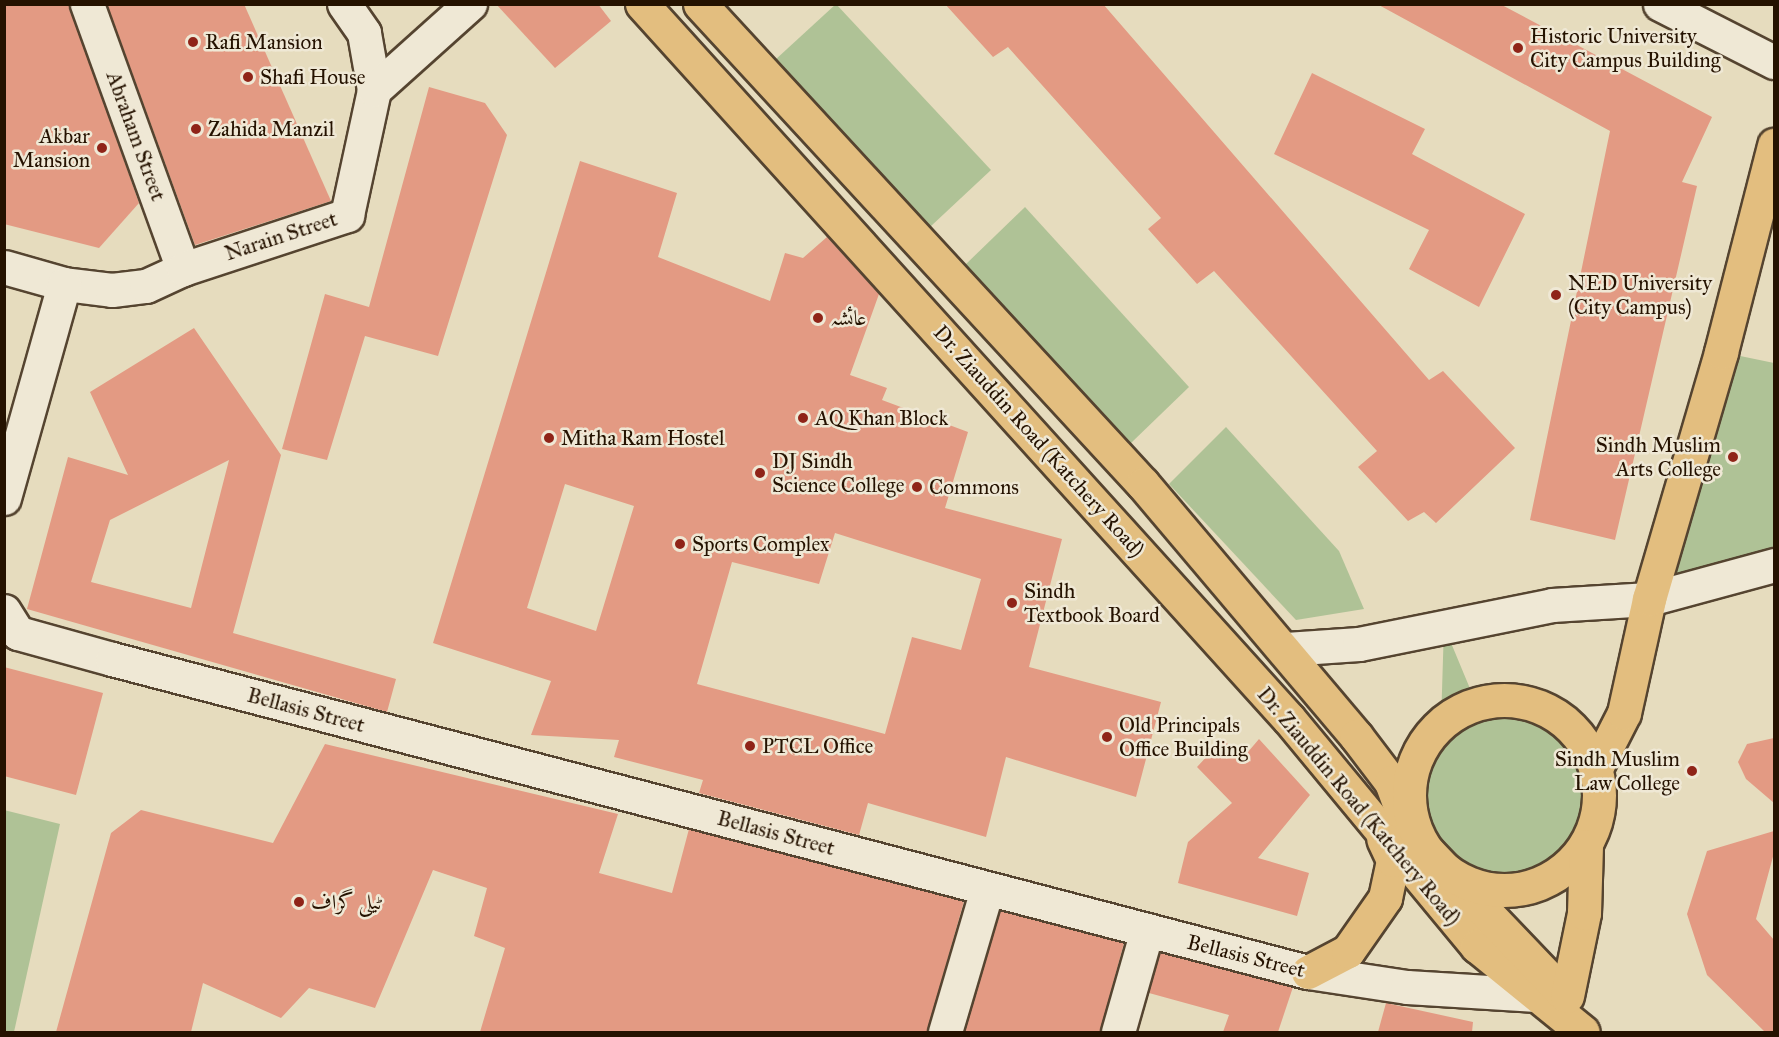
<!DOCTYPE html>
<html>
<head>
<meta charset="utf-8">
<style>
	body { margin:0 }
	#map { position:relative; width:1779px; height:1037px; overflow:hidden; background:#e6dcbe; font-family:"IM FELL Great Primer",Amiri,serif }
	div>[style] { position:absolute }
	.green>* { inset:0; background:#afc296 }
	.building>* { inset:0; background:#e39a83 }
	.roads { filter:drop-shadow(2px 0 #554430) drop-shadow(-2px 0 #554430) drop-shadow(0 2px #554430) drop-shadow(0 -2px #554430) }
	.minor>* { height:33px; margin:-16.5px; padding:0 16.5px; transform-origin:16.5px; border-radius:16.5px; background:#efe8d5 }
	.tertiary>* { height:33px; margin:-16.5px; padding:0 16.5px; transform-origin:16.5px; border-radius:16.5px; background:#efe8d5 }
	.secondary>* { height:33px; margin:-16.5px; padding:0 16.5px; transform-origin:16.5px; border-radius:16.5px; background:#efe8d5 }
	.primary>* { height:33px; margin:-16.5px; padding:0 16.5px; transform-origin:16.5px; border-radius:16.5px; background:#e3be7f }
	.primary>.ring { margin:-16.5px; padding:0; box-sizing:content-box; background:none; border:33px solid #e3be7f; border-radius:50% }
	.dots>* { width:16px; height:16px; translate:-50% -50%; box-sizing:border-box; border:3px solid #efe8d5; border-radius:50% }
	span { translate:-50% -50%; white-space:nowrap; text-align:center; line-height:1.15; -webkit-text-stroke:5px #efe8d5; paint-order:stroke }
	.poi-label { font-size:21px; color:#251200 }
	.left { translate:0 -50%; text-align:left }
	.right { translate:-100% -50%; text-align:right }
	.street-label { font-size:21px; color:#251200 }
	.frame { position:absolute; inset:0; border:6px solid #251200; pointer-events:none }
</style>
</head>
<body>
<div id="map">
	<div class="green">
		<div style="clip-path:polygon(836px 4px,991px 170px,930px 227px,775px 60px)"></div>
		<div style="clip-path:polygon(1025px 207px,1189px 387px,1131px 443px,965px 265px)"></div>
		<div style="clip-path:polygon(1721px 352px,1774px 363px,1774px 562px,1654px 587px)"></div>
		<div style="clip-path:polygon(1226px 427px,1339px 551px,1364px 609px,1296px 620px,1169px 484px)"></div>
		<div style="clip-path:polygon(1444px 626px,1476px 703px,1517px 700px,1541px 705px,1566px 720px,1585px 741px,1597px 766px,1601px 798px,1595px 830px,1584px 850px,1550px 879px,1519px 889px,1486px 888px,1456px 876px,1410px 801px,1413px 770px,1426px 740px,1441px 723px)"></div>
		<div style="clip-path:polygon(4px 810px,60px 824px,14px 1032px,4px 1032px)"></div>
	</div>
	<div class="building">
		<div style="clip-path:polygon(4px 4px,69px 4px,139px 203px,99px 248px,4px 224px)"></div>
		<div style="clip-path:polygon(107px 4px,244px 4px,331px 201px,195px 245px)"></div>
		<div style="clip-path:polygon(496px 4px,598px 4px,611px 21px,555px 68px)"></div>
		<div style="clip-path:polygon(945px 4px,1103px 4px,1429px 380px,1443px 371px,1515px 448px,1436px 523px,1424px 512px,1408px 521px,1358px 467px,1377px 451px,1214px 271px,1197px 284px,1148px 229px,1161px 218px,1008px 47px,993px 57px)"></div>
		<div style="clip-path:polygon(1377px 4px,1500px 4px,1712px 117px,1682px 182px,1697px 186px,1615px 540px,1530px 520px,1610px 131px)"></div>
		<div style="clip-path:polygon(1312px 73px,1425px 129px,1412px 154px,1525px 214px,1479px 307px,1409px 269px,1429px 230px,1274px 154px)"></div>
		<div style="clip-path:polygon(429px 87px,485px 103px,507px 135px,438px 356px,365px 336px,327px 460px,282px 449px,325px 294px,369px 307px)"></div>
		<div style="clip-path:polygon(evenodd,580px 161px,677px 193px,658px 257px,770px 301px,785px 253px,803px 258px,827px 237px,879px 294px,850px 375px,887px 388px,882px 400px,968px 432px,945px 508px,1062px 539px,1029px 667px,1161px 702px,1136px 797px,1006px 757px,986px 837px,868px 803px,859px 835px,699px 793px,703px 780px,614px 757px,619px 740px,531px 735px,551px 681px,433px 643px,580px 161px,565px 484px,634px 506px,596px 631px,527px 608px,565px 484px,580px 161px,835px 533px,981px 579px,961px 650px,912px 637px,885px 734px,697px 684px,732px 562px,819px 584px,835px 533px)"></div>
		<div style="clip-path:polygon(evenodd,194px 328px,281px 455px,233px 633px,396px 679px,387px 712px,27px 609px,68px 457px,128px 475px,90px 392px,194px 328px,229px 460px,191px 608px,91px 582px,110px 520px,229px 460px)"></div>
		<div style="clip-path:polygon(4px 667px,103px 693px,76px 795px,4px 776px)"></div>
		<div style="clip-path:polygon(1774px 738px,1774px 803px,1746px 779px,1738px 762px,1747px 744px)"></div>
		<div style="clip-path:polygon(1223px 739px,1242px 759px,1259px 739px,1310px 795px,1258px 858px,1309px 873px,1297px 916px,1178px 883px,1188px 842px,1232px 803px,1197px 767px)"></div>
		<div style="clip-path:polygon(325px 744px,618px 814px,599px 873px,672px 893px,689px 829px,964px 901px,927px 1032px,480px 1032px,505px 948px,474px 936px,487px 888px,433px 870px,375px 1008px,309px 988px,281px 1018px,203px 983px,191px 1032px,56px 1032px,111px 833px,141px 810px,273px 843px)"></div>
		<div style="clip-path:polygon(1774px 831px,1774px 853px,1756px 919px,1774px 940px,1774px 1032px,1765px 1032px,1707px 975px,1687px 914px,1707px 851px)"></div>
		<div style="clip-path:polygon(1000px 911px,1124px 943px,1100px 1032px,964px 1032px)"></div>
		<div style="clip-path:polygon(1160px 953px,1293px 987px,1278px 1032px,1223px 1032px,1229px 1015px,1149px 993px)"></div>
		<div style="clip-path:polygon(1386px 1003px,1473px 1022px,1472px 1032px,1378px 1032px)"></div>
	</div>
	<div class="roads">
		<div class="minor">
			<div style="left:87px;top:4px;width:282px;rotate:70.1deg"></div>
			<div style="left:344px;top:4px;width:35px;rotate:55deg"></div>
			<div style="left:364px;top:33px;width:58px;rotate:80deg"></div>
			<div style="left:4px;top:267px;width:62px;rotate:15.8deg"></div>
			<div style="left:64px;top:284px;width:48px;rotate:7.1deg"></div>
			<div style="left:112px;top:290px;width:34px;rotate:-7deg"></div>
			<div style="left:146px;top:286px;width:41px;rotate:-24.7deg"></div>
			<div style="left:183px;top:269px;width:173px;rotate:-18.2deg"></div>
			<div style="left:347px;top:215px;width:128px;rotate:-77.8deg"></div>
			<div style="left:374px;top:90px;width:129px;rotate:-41.9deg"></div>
			<div style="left:4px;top:498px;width:222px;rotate:-74.3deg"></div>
			<div style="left:945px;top:1032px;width:149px;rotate:-73.6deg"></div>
			<div style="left:1118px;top:1032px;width:106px;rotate:-74.1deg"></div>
		</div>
		<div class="tertiary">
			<div style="left:4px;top:611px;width:26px;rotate:58deg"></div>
			<div style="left:18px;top:633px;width:98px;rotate:15.5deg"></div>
			<div style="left:112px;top:659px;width:1236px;rotate:14.67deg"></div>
			<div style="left:1308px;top:972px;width:100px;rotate:8.6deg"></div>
			<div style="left:1407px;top:987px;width:146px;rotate:3.5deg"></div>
			<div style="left:1286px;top:649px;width:73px;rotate:-3.9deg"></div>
			<div style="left:1359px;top:644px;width:197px;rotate:-11.4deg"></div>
			<div style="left:1552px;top:605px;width:97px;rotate:-3.5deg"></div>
			<div style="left:1649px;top:599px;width:130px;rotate:-15.2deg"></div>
		</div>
		<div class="secondary">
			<div style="left:1660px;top:4px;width:128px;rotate:27deg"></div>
		</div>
		<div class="primary">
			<div style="left:642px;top:4px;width:964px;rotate:47.86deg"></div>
			<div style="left:1289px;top:719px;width:295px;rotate:50.4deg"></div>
			<div style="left:1477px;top:946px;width:136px;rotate:39.1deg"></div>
			<div style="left:700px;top:4px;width:653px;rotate:47.3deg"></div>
			<div style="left:1143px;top:484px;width:330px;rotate:49.8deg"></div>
			<div style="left:1356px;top:736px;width:58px;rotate:52.7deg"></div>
			<div style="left:1391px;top:782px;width:54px;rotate:69.6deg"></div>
			<div style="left:1410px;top:833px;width:223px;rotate:46.3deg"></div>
			<div class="ring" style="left:1409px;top:700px;width:157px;height:157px"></div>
			<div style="left:1597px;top:766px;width:59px;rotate:-63deg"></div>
			<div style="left:1624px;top:713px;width:117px;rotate:-77.6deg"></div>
			<div style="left:1649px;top:599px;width:257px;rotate:-73.7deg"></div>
			<div style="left:1721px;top:352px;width:214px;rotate:-75.6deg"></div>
			<div style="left:1308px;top:972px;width:45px;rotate:-27.7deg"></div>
			<div style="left:1348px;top:951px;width:65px;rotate:-55.1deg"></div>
			<div style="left:1385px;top:898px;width:39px;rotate:-78deg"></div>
			<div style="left:1393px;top:860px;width:23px;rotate:-115deg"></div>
			<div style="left:1567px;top:996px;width:85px;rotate:-78.4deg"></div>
			<div style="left:1584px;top:913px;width:67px;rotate:-88.3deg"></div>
		</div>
	</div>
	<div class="dots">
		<div style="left:193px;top:42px;background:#8f2418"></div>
		<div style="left:1518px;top:48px;background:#8f2418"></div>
		<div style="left:248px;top:77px;background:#8f2418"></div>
		<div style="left:196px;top:129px;background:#8f2418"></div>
		<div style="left:102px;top:148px;background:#8f2418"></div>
		<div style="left:1556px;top:295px;background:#8f2418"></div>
		<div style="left:818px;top:318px;background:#8f2418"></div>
		<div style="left:803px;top:418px;background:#8f2418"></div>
		<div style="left:549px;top:438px;background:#8f2418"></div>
		<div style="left:1733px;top:457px;background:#8f2418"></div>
		<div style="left:760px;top:473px;background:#8f2418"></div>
		<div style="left:917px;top:487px;background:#8f2418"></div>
		<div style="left:680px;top:544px;background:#8f2418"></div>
		<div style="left:1012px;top:603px;background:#8f2418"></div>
		<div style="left:1107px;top:737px;background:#8f2418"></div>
		<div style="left:750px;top:746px;background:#8f2418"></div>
		<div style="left:1692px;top:771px;background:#8f2418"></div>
		<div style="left:299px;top:902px;background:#8f2418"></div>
	</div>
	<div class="poi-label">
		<span class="left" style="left:1530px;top:48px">Historic University<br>City Campus Building</span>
		<span class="left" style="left:205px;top:42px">Rafi Mansion</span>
		<span class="left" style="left:260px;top:77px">Shafi House</span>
		<span class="left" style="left:208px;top:129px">Zahida Manzil</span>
		<span class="right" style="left:90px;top:148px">Akbar<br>Mansion</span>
		<span class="left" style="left:1568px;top:295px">NED University<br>(City Campus)</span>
		<span class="left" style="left:830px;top:318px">عائشہ</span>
		<span class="left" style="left:815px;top:418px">AQ Khan Block</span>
		<span class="left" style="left:561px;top:438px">Mitha Ram Hostel</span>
		<span class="right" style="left:1721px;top:457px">Sindh Muslim<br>Arts College</span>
		<span class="left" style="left:772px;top:473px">DJ Sindh<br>Science College</span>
		<span class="left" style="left:929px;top:487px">Commons</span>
		<span class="left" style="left:692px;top:544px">Sports Complex</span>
		<span class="left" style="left:1024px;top:603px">Sindh<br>Textbook Board</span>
		<span class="left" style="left:1119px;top:737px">Old Principals<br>Office Building</span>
		<span class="left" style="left:762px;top:746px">PTCL Office</span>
		<span class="right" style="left:1680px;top:771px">Sindh Muslim<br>Law College</span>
		<span class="left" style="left:311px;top:902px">ٹیلی گراف</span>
	</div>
	<div class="street-label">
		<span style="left:136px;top:136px;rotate:70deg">Abraham Street</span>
		<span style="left:281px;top:236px;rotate:-18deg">Narain Street</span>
		<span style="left:1039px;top:441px;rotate:48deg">Dr. Ziauddin Road (Katchery Road)</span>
		<span style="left:306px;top:710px;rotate:15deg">Bellasis Street</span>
		<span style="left:1359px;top:806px;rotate:50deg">Dr. Ziauddin Road (Katchery Road)</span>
		<span style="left:776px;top:833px;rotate:15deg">Bellasis Street</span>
		<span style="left:1246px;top:956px;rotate:14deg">Bellasis Street</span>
	</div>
	<div class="frame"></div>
</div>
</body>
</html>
